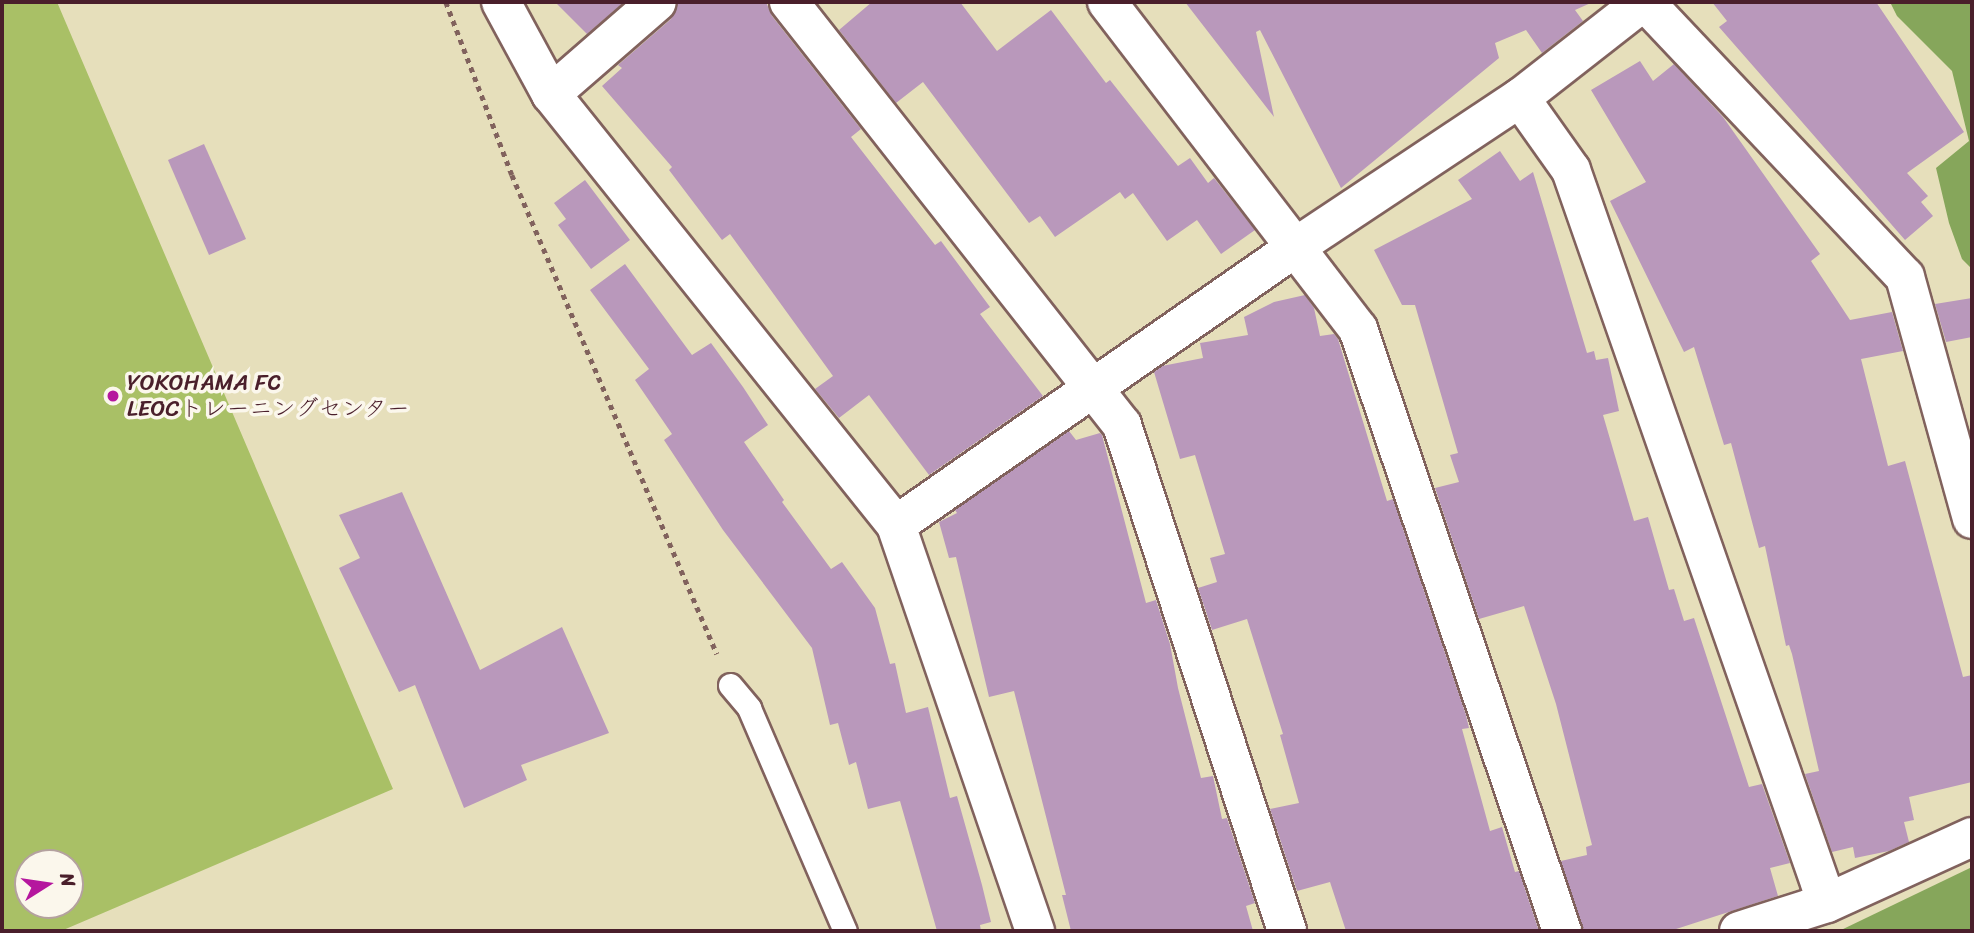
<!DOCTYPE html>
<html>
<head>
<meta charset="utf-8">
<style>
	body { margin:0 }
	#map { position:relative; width:1974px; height:933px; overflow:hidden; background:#e6dfbb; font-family:Sriracha,"Klee One",sans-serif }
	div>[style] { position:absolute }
	.green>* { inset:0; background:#a9c066 }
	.forest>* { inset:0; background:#86a65b }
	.building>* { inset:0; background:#b998bb }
	.path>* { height:4.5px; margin-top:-2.25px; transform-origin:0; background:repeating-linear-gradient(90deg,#81625d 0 5px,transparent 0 10px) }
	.roads { filter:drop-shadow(2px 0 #81625d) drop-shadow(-2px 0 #81625d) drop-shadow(0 2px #81625d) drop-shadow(0 -2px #81625d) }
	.service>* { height:23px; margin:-11.5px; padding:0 11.5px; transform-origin:11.5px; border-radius:11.5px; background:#fff }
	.minor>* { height:38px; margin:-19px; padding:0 19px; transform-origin:19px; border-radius:19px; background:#fff }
	.dots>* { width:19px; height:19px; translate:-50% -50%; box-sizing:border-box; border:4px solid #fbf7ec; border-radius:50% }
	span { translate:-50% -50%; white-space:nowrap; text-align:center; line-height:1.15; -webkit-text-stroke:7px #fbf7ec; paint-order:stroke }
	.poi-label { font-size:23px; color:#4a1f2b }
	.left { translate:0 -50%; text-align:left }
	.frame { position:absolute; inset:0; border:4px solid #4a1f2b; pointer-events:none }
	.north { position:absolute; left:14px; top:849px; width:70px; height:70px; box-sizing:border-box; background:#fbf7ec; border:2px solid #b4a19f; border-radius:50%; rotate:78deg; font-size:19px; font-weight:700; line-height:28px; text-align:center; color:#4a1f2b }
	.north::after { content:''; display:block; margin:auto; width:24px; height:32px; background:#b5179e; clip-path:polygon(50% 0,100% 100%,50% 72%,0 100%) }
</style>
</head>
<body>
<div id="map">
	<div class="green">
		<div style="clip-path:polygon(evenodd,2px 2px,57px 2px,393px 789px,61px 931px,2px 931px,2px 2px,28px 863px,70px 863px,70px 905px,28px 905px,28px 863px)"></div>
	</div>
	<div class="forest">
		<div style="clip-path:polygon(1890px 2px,1972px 2px,1972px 269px,1962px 259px,1949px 223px,1936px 168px,1969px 141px,1952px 71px,1897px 16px)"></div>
		<div style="clip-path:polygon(1972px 867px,1972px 931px,1839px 931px)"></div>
	</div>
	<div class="building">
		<div style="clip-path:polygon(555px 2px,624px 2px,587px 34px)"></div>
		<div style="clip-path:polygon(678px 2px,766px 2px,772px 16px,861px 129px,851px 137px,935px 245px,941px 241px,990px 307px,980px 314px,1043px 396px,929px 475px,869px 395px,839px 418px,815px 389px,833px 376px,730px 234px,722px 240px,669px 170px,672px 167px,602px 86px,622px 68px,618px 65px,671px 19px)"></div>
		<div style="clip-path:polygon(872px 2px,960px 2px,997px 51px,1051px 10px,1106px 83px,1110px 80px,1178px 166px,1190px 158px,1208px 183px,1214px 178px,1255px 230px,1221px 254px,1197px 220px,1167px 241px,1133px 193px,1125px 199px,1120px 192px,1055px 237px,1040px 216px,1029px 223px,923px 82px,896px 103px,839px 30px)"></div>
		<div style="clip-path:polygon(1185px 2px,1593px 2px,1575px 10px,1583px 21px,1542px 53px,1526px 30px,1495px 43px,1499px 58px,1341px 188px,1260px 30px,1256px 32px,1274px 117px)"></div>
		<div style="clip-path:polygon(1712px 2px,1876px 2px,1964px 132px,1907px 173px,1928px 196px,1921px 202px,1933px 216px,1905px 240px,1719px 27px,1727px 21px)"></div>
		<div style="clip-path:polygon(1640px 61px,1653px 81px,1674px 64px,1723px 117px,1820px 254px,1811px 261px,1850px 320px,1892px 312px,1903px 351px,1861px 359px,1888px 466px,1905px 461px,1963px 677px,1972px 675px,1972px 782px,1909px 797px,1914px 820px,1904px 822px,1909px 842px,1889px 851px,1855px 858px,1853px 847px,1832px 852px,1805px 774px,1819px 771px,1792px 654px,1789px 645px,1786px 646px,1765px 546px,1759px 548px,1731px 443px,1724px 445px,1694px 347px,1684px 352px,1610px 201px,1646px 182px,1591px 90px)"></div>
		<div style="clip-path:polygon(204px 144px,246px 239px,209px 255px,168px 160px)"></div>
		<div style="clip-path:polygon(1500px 151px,1520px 181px,1533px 172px,1587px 353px,1594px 351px,1596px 360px,1608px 358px,1619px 411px,1603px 415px,1634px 521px,1648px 517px,1669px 590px,1674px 589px,1684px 621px,1694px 618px,1749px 787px,1762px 784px,1790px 863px,1770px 868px,1778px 896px,1670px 931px,1583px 931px,1561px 861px,1587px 855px,1586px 847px,1592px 845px,1556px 704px,1524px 606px,1479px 619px,1435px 488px,1459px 482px,1450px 455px,1458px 453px,1415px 305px,1402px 305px,1374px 250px,1472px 199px,1458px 180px)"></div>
		<div style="clip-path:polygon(585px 180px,630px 240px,591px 269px,558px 225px,566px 219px,554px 203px)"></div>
		<div style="clip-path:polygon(625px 264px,692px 355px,711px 343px,743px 387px,768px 425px,744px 442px,784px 500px,782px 502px,831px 569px,842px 562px,875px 608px,890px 664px,895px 663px,906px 713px,928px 707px,950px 798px,957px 796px,982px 885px,991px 922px,980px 925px,981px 931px,937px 931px,900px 801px,868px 809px,856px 762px,849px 765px,838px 723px,830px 725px,812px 648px,723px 530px,664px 440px,672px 434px,635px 380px,649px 369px,590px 290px)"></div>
		<div style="clip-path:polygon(1305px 295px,1314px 308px,1320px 336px,1334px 334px,1338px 339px,1387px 501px,1393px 499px,1466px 715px,1469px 728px,1462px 729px,1490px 831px,1502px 827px,1515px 872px,1519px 871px,1539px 931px,1346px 931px,1330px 882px,1297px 891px,1270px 809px,1299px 803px,1280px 735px,1283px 734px,1247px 619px,1212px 630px,1198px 588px,1217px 582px,1210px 558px,1225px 554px,1195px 455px,1180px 459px,1154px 372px,1162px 366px,1203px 358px,1200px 343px,1248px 335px,1244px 317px,1274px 302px)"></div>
		<div style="clip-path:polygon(1972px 298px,1972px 337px,1946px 342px,1935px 304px)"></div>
		<div style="clip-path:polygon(1069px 431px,1076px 440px,1100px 433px,1102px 435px,1146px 603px,1156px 600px,1170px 644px,1178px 688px,1201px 778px,1213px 776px,1222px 819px,1227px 818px,1255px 903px,1246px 906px,1253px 931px,1071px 931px,1062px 895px,1066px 895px,1014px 691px,989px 697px,956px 557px,949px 558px,939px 522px,957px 513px,955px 510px)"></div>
		<div style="clip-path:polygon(402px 492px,480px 670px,562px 627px,609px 733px,521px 765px,527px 780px,464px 808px,415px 685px,399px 692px,339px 568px,360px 558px,339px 515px)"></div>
	</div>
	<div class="path">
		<div style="left:446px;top:2px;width:185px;rotate:69.1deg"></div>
		<div style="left:512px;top:175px;width:521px;rotate:66.83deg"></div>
	</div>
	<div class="roads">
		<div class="service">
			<div style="left:730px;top:685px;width:30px;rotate:50deg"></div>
			<div style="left:749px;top:708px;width:243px;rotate:66.7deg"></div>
		</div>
		<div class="minor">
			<div style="left:501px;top:2px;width:105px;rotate:61.5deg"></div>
			<div style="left:551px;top:94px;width:552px;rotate:51.32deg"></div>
			<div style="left:896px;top:525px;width:429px;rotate:71.1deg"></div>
			<div style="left:789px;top:2px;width:538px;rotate:51.79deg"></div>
			<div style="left:1122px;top:425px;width:532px;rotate:71.94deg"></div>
			<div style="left:1107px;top:2px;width:412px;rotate:52.5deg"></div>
			<div style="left:1358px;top:329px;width:636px;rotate:71.28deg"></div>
			<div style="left:1645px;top:2px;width:378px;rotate:46.6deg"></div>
			<div style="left:1905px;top:277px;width:251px;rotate:74.5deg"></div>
			<div style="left:551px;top:94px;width:140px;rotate:-41deg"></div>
			<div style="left:1520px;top:98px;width:88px;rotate:54.7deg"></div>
			<div style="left:1571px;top:170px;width:776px;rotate:70.75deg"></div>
			<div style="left:896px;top:525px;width:489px;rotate:-34.8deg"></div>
			<div style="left:1297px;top:246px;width:268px;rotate:-33.6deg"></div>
			<div style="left:1520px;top:98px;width:156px;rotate:-38deg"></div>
			<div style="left:1739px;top:931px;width:92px;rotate:-17.7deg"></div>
			<div style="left:1827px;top:903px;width:159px;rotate:-24.5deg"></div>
		</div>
	</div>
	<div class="dots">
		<div style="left:113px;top:396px;background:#b5179e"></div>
	</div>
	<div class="poi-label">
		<span class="left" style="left:127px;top:396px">YOKOHAMA FC<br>LEOCトレーニングセンター</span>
	</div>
	<div class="frame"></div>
	<div class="north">N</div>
</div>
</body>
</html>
